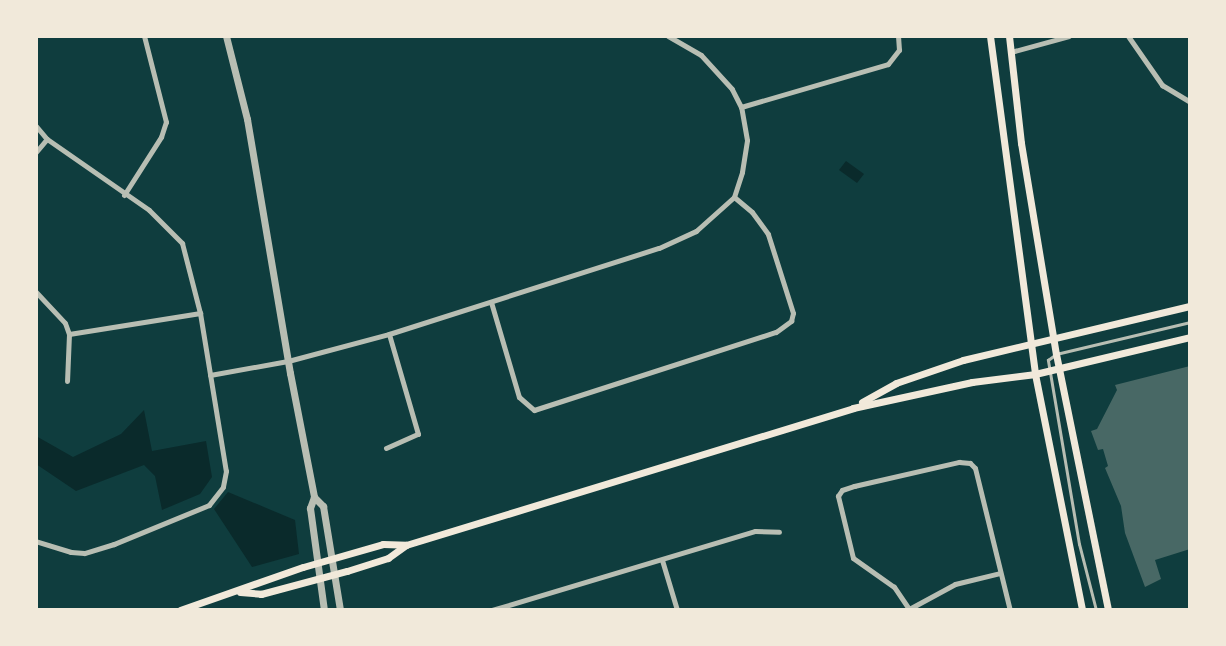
<!DOCTYPE html>
<html>
<head>
<meta charset="utf-8">
<style>
	body { margin:0 }
	#map { position:relative; width:1226px; height:646px; overflow:hidden; background:#0f3d3e; font-family:"Golos Text",sans-serif }
	div>[style] { position:absolute }
	.water>* { inset:0; background:#0a2a2b }
	.building>* { inset:0; background:#486865 }
	.service>* { height:3px; margin:-1.5px; padding:0 1.5px; transform-origin:1.5px; border-radius:1.5px; background:#b8beb3 }
	.minor>* { height:5px; margin:-2.5px; padding:0 2.5px; transform-origin:2.5px; border-radius:2.5px; background:#b8beb3 }
	.tertiary>* { height:7px; margin:-3.5px; padding:0 3.5px; transform-origin:3.5px; border-radius:3.5px; background:#b8beb3 }
	.secondary>* { height:7px; margin:-3.5px; padding:0 3.5px; transform-origin:3.5px; border-radius:3.5px; background:#f1e9da }
	span { translate:-50% -50%; white-space:nowrap; text-align:center; line-height:1.15; -webkit-text-stroke:6px #f1e9da; paint-order:stroke }
	.frame { position:absolute; inset:0; border:38px solid #f1e9da; pointer-events:none }
</style>
</head>
<body>
<div id="map">
	<div class="water">
		<div style="clip-path:polygon(846px 161px,864px 174px,857px 183px,839px 170px)"></div>
		<div style="clip-path:polygon(144px 410px,152px 451px,206px 441px,212px 477px,200px 494px,162px 510px,155px 476px,144px 465px,76px 491px,36px 464px,36px 436px,73px 457px,121px 434px)"></div>
		<div style="clip-path:polygon(228px 492px,295px 520px,299px 554px,252px 567px,214px 509px)"></div>
	</div>
	<div class="building">
		<div style="clip-path:polygon(1190px 366px,1190px 549px,1155px 560px,1161px 579px,1145px 587px,1125px 533px,1121px 506px,1105px 468px,1108px 466px,1103px 449px,1098px 450px,1091px 431px,1097px 429px,1117px 390px,1115px 385px)"></div>
	</div>
	<div class="service">
		<div style="left:1096px;top:610px;width:68px;rotate:-104.4deg"></div>
		<div style="left:1079px;top:544px;width:187px;rotate:-99.6deg"></div>
		<div style="left:1048px;top:360px;width:10px;rotate:-37deg"></div>
		<div style="left:1056px;top:354px;width:138px;rotate:-13.4deg"></div>
	</div>
	<div class="minor">
		<div style="left:1128px;top:36px;width:60px;rotate:55.2deg"></div>
		<div style="left:1162px;top:85px;width:33px;rotate:31deg"></div>
		<div style="left:1011px;top:52px;width:60px;rotate:-15.4deg"></div>
		<div style="left:741px;top:107px;width:153px;rotate:-16.3deg"></div>
		<div style="left:888px;top:64px;width:18px;rotate:-52deg"></div>
		<div style="left:899px;top:50px;width:14px;rotate:-94deg"></div>
		<div style="left:36px;top:126px;width:17px;rotate:50deg"></div>
		<div style="left:47px;top:139px;width:124px;rotate:34.8deg"></div>
		<div style="left:149px;top:210px;width:47px;rotate:45deg"></div>
		<div style="left:182px;top:243px;width:72px;rotate:75.6deg"></div>
		<div style="left:200px;top:313px;width:160px;rotate:80.7deg"></div>
		<div style="left:226px;top:471px;width:16px;rotate:101deg"></div>
		<div style="left:223px;top:487px;width:23px;rotate:128deg"></div>
		<div style="left:209px;top:505px;width:103px;rotate:157.7deg"></div>
		<div style="left:114px;top:544px;width:31px;rotate:163deg"></div>
		<div style="left:84px;top:553px;width:13px;rotate:-176deg"></div>
		<div style="left:71px;top:552px;width:37px;rotate:-163deg"></div>
		<div style="left:36px;top:152px;width:17px;rotate:-50deg"></div>
		<div style="left:124px;top:195px;width:69px;rotate:-57.5deg"></div>
		<div style="left:161px;top:137px;width:16px;rotate:-72deg"></div>
		<div style="left:166px;top:122px;width:89px;rotate:-104.3deg"></div>
		<div style="left:36px;top:292px;width:42px;rotate:46.9deg"></div>
		<div style="left:65px;top:323px;width:12px;rotate:70deg"></div>
		<div style="left:69px;top:334px;width:47px;rotate:92.4deg"></div>
		<div style="left:491px;top:302px;width:99px;rotate:73.6deg"></div>
		<div style="left:519px;top:397px;width:20px;rotate:41deg"></div>
		<div style="left:534px;top:410px;width:254px;rotate:-17.9deg"></div>
		<div style="left:776px;top:332px;width:19px;rotate:-36deg"></div>
		<div style="left:791px;top:321px;width:8px;rotate:-76deg"></div>
		<div style="left:793px;top:313px;width:83px;rotate:-107.6deg"></div>
		<div style="left:768px;top:234px;width:27px;rotate:-126deg"></div>
		<div style="left:752px;top:212px;width:23px;rotate:-140deg"></div>
		<div style="left:69px;top:334px;width:133px;rotate:-9.1deg"></div>
		<div style="left:210px;top:375px;width:79px;rotate:-10.2deg"></div>
		<div style="left:288px;top:361px;width:105px;rotate:-15deg"></div>
		<div style="left:389px;top:334px;width:283px;rotate:-17.7deg"></div>
		<div style="left:659px;top:248px;width:41px;rotate:-24.7deg"></div>
		<div style="left:696px;top:231px;width:51px;rotate:-41.8deg"></div>
		<div style="left:734px;top:197px;width:26px;rotate:-72deg"></div>
		<div style="left:742px;top:172px;width:32px;rotate:-81deg"></div>
		<div style="left:747px;top:140px;width:34px;rotate:-100deg"></div>
		<div style="left:741px;top:107px;width:20px;rotate:-117deg"></div>
		<div style="left:732px;top:89px;width:46px;rotate:-132.4deg"></div>
		<div style="left:701px;top:55px;width:38px;rotate:-150deg"></div>
		<div style="left:386px;top:448px;width:35px;rotate:-24deg"></div>
		<div style="left:418px;top:434px;width:104px;rotate:-106.2deg"></div>
		<div style="left:662px;top:560px;width:52px;rotate:73.3deg"></div>
		<div style="left:909px;top:609px;width:27px;rotate:-124deg"></div>
		<div style="left:894px;top:587px;width:50px;rotate:-144.7deg"></div>
		<div style="left:853px;top:558px;width:64px;rotate:-103.6deg"></div>
		<div style="left:838px;top:496px;width:7px;rotate:-56deg"></div>
		<div style="left:842px;top:490px;width:13px;rotate:-18deg"></div>
		<div style="left:854px;top:486px;width:108px;rotate:-12.9deg"></div>
		<div style="left:959px;top:462px;width:11px;rotate:5deg"></div>
		<div style="left:970px;top:463px;width:7px;rotate:45deg"></div>
		<div style="left:975px;top:468px;width:146px;rotate:76.2deg"></div>
		<div style="left:909px;top:609px;width:52px;rotate:-28.5deg"></div>
		<div style="left:955px;top:584px;width:46px;rotate:-13.7deg"></div>
		<div style="left:492px;top:610px;width:275px;rotate:-16.7deg"></div>
		<div style="left:755px;top:531px;width:24px;rotate:2deg"></div>
	</div>
	<div class="tertiary">
		<div style="left:226px;top:36px;width:86px;rotate:75.8deg"></div>
		<div style="left:247px;top:119px;width:258px;rotate:80.4deg"></div>
		<div style="left:290px;top:373px;width:126px;rotate:79deg"></div>
		<div style="left:314px;top:497px;width:13px;rotate:45deg"></div>
		<div style="left:323px;top:506px;width:105px;rotate:80.7deg"></div>
		<div style="left:314px;top:497px;width:12px;rotate:110deg"></div>
		<div style="left:310px;top:508px;width:103px;rotate:82.2deg"></div>
	</div>
	<div class="secondary">
		<div style="left:990px;top:36px;width:341px;rotate:82.4deg"></div>
		<div style="left:1035px;top:374px;width:241px;rotate:78.7deg"></div>
		<div style="left:1009px;top:36px;width:108px;rotate:83.6deg"></div>
		<div style="left:1021px;top:143px;width:214px;rotate:80.6deg"></div>
		<div style="left:1056px;top:354px;width:261px;rotate:78.5deg"></div>
		<div style="left:862px;top:402px;width:39px;rotate:-29deg"></div>
		<div style="left:896px;top:383px;width:71px;rotate:-18.9deg"></div>
		<div style="left:963px;top:360px;width:233px;rotate:-13.4deg"></div>
		<div style="left:240px;top:592px;width:21px;rotate:5deg"></div>
		<div style="left:261px;top:594px;width:89px;rotate:-15deg"></div>
		<div style="left:347px;top:571px;width:43px;rotate:-17.6deg"></div>
		<div style="left:388px;top:558px;width:22px;rotate:-36deg"></div>
		<div style="left:406px;top:545px;width:468px;rotate:-17deg"></div>
		<div style="left:853px;top:408px;width:122px;rotate:-12.3deg"></div>
		<div style="left:972px;top:382px;width:64px;rotate:-7.2deg"></div>
		<div style="left:1035px;top:374px;width:159px;rotate:-13.4deg"></div>
		<div style="left:180px;top:610px;width:130px;rotate:-19.3deg"></div>
		<div style="left:303px;top:567px;width:83px;rotate:-16deg"></div>
		<div style="left:383px;top:544px;width:23px;rotate:2deg"></div>
	</div>
	<div class="frame"></div>
</div>
</body>
</html>
